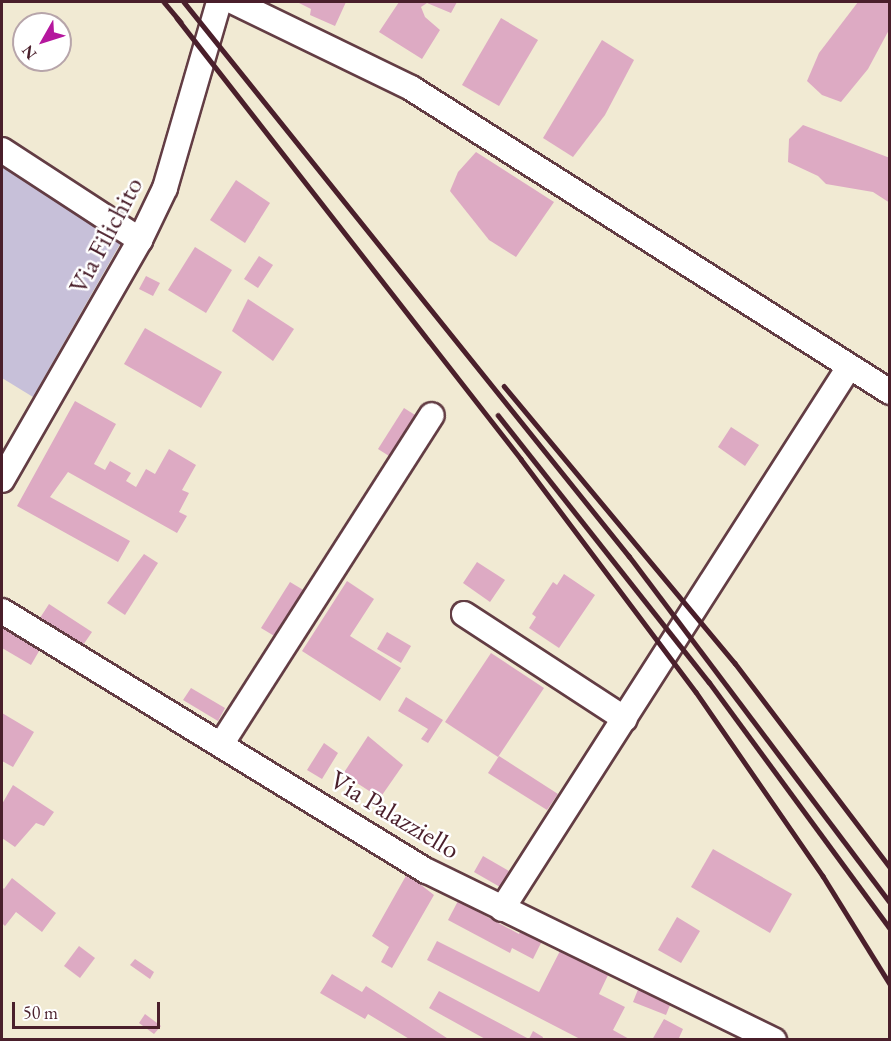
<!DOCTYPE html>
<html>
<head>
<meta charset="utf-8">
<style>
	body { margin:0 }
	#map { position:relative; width:891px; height:1041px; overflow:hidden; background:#f1ead3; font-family:"EB Garamond",serif }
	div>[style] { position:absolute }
	.industrial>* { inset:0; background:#c7c0d9 }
	.building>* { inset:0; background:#ddaac3 }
	.roads { filter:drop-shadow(2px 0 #633d44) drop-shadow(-2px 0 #633d44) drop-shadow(0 2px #633d44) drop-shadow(0 -2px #633d44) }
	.minor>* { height:24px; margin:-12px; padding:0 12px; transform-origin:12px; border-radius:12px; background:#fff }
	.rail>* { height:4.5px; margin:-2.25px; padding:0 2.25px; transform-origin:2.25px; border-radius:2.25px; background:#4a1f2b }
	span { translate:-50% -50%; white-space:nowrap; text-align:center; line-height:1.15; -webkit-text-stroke:5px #fff; paint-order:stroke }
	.street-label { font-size:27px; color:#4a1f2b }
	.frame { position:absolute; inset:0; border:3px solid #4a1f2b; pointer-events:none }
	.north { position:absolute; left:12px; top:12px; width:60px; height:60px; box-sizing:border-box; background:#fff; border:2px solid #b7a5aa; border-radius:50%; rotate:231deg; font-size:16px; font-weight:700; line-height:24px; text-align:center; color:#4a1f2b }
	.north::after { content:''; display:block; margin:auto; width:21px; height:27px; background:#b5179e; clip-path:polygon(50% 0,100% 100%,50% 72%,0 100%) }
	.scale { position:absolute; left:12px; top:1002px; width:148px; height:27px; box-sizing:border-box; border:3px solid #4a1f2b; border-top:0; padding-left:8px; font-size:18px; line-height:21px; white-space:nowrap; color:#4a1f2b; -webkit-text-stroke:4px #fff; paint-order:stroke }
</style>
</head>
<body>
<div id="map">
	<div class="industrial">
		<div style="clip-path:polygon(2px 164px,120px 244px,33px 397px,2px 378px)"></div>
	</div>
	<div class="building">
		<div style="clip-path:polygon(297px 2px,346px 2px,335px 26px,310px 15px,311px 9px)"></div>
		<div style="clip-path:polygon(399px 2px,457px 2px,451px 13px,427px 3px,421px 7px,425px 17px,440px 30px,422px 59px,379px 32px)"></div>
		<div style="clip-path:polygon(858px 2px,890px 2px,890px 28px,868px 69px,841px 102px,822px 95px,807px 81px,819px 53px)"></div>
		<div style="clip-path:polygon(501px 18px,538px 40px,499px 106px,462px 85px)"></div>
		<div style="clip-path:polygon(602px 40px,634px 60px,605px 115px,573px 157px,543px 138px)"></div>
		<div style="clip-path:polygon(803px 125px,890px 158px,890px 203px,873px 192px,826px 184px,818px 176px,788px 162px,789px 139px)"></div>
		<div style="clip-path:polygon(476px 152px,554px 202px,516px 257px,489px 240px,450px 191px,458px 172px)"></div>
		<div style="clip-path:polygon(236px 180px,270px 203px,245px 243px,210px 220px)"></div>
		<div style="clip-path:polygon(195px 247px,232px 270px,206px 313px,168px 290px)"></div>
		<div style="clip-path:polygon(259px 256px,273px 265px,258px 288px,244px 279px)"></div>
		<div style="clip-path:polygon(146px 276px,160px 283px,153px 296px,139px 289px)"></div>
		<div style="clip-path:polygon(248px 299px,294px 329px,273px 361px,232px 331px)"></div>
		<div style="clip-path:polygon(145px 328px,222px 372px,201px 408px,124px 364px)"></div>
		<div style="clip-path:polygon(75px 401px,116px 424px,94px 464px,105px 470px,110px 461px,131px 473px,126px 481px,136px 487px,146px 469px,155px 474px,169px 449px,196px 465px,182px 490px,189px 493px,179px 512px,187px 516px,177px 533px,68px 472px,50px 497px,130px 541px,118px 562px,17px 506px)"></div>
		<div style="clip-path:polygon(404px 408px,415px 415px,389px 456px,378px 449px)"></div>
		<div style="clip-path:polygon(731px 427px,759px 445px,745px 466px,718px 447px)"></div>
		<div style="clip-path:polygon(144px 554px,158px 563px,125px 615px,107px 603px)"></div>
		<div style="clip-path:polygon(477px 562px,505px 580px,490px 602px,463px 583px)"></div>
		<div style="clip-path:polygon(564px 574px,595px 595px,559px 648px,529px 628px,536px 617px,532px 614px,553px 582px,557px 585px)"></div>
		<div style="clip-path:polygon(347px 581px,374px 599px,350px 636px,401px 668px,380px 701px,302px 651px)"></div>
		<div style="clip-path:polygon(290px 582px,305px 591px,276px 637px,261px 628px)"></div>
		<div style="clip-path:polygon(49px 604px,92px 632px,81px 648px,38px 621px)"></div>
		<div style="clip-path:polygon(2px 622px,42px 646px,31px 665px,2px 648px)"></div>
		<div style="clip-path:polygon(387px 632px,411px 646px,401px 663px,377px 649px)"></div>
		<div style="clip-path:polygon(491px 653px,544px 688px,498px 757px,445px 722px)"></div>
		<div style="clip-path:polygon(191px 688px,225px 708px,218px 721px,183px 700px)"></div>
		<div style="clip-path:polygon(406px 697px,443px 720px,428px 743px,421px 739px,428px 729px,398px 711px)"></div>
		<div style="clip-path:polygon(2px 713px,34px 732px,13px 767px,2px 761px)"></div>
		<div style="clip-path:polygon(368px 736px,403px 765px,380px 798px,343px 774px)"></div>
		<div style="clip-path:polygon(324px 743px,338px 753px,322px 779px,307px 770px)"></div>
		<div style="clip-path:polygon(499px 756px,558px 794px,547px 810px,488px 773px)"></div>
		<div style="clip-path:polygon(13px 785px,54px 812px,44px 826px,36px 823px,15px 847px,2px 838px,2px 804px)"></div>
		<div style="clip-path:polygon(713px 849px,792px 894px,770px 933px,691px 887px)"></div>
		<div style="clip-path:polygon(483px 856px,509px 871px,500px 887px,474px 872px)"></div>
		<div style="clip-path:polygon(407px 874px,434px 895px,392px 968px,381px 962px,389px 947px,372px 936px)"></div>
		<div style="clip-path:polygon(12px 878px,56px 913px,42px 932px,16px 912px,5px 926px,2px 923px,2px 887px,4px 889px)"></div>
		<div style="clip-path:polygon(458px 901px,519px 934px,521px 930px,542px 941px,533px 959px,512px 948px,510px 953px,448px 920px)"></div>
		<div style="clip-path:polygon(677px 917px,700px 931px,681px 963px,658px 950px)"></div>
		<div style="clip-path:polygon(437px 941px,539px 992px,561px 949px,609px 973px,599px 994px,625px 1007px,613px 1030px,631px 1040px,582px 1040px,427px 960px)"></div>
		<div style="clip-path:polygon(79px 946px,95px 958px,80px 978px,64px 966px)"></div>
		<div style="clip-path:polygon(135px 959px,154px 972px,150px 979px,130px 965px)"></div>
		<div style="clip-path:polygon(332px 974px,362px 992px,366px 986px,450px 1040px,411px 1040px,368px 1014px,365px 1019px,320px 993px)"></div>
		<div style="clip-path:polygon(639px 987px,672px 1000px,666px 1015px,633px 1002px)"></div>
		<div style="clip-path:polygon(439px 991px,529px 1039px,533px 1031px,543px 1037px,542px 1040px,487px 1040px,429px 1008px)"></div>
		<div style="clip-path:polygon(145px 1014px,161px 1026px,154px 1034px,139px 1023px)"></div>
		<div style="clip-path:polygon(664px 1019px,683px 1029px,679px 1038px,683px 1040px,652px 1040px)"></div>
	</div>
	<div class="roads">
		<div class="minor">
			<div style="left:234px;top:2px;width:197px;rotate:25.9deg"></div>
			<div style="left:411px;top:88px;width:567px;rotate:32.4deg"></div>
			<div style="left:2px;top:150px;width:165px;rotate:33.1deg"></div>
			<div style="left:2px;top:480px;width:277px;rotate:-60.1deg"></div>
			<div style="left:140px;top:240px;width:58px;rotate:-64.3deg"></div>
			<div style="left:165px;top:188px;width:194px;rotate:-73.8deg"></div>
			<div style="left:2px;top:611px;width:498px;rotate:31.5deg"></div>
			<div style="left:427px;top:871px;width:386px;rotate:26deg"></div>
			<div style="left:464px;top:614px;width:192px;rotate:33.1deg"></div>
			<div style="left:222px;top:743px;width:389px;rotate:-57.4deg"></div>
			<div style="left:502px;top:909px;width:644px;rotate:-57.37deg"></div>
		</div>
	</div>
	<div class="rail">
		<div style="left:164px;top:2px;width:26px;rotate:50deg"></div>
		<div style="left:184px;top:2px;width:711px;rotate:51.23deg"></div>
		<div style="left:629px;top:556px;width:433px;rotate:53deg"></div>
		<div style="left:177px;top:18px;width:559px;rotate:52.04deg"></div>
		<div style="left:521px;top:459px;width:291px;rotate:53.1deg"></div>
		<div style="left:696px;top:692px;width:224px;rotate:55.4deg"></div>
		<div style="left:823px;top:876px;width:127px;rotate:58.2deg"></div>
		<div style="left:504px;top:386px;width:361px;rotate:50.2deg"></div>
		<div style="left:735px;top:663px;width:256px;rotate:52.8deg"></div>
		<div style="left:498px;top:415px;width:340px;rotate:51.7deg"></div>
		<div style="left:709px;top:682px;width:305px;rotate:53.7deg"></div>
	</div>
	<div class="street-label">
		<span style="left:105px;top:235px;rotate:-62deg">Via Filichito</span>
		<span style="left:395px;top:814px;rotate:31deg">Via Palazziello</span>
	</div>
	<div class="frame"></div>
	<div class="north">N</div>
	<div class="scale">50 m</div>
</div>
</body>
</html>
